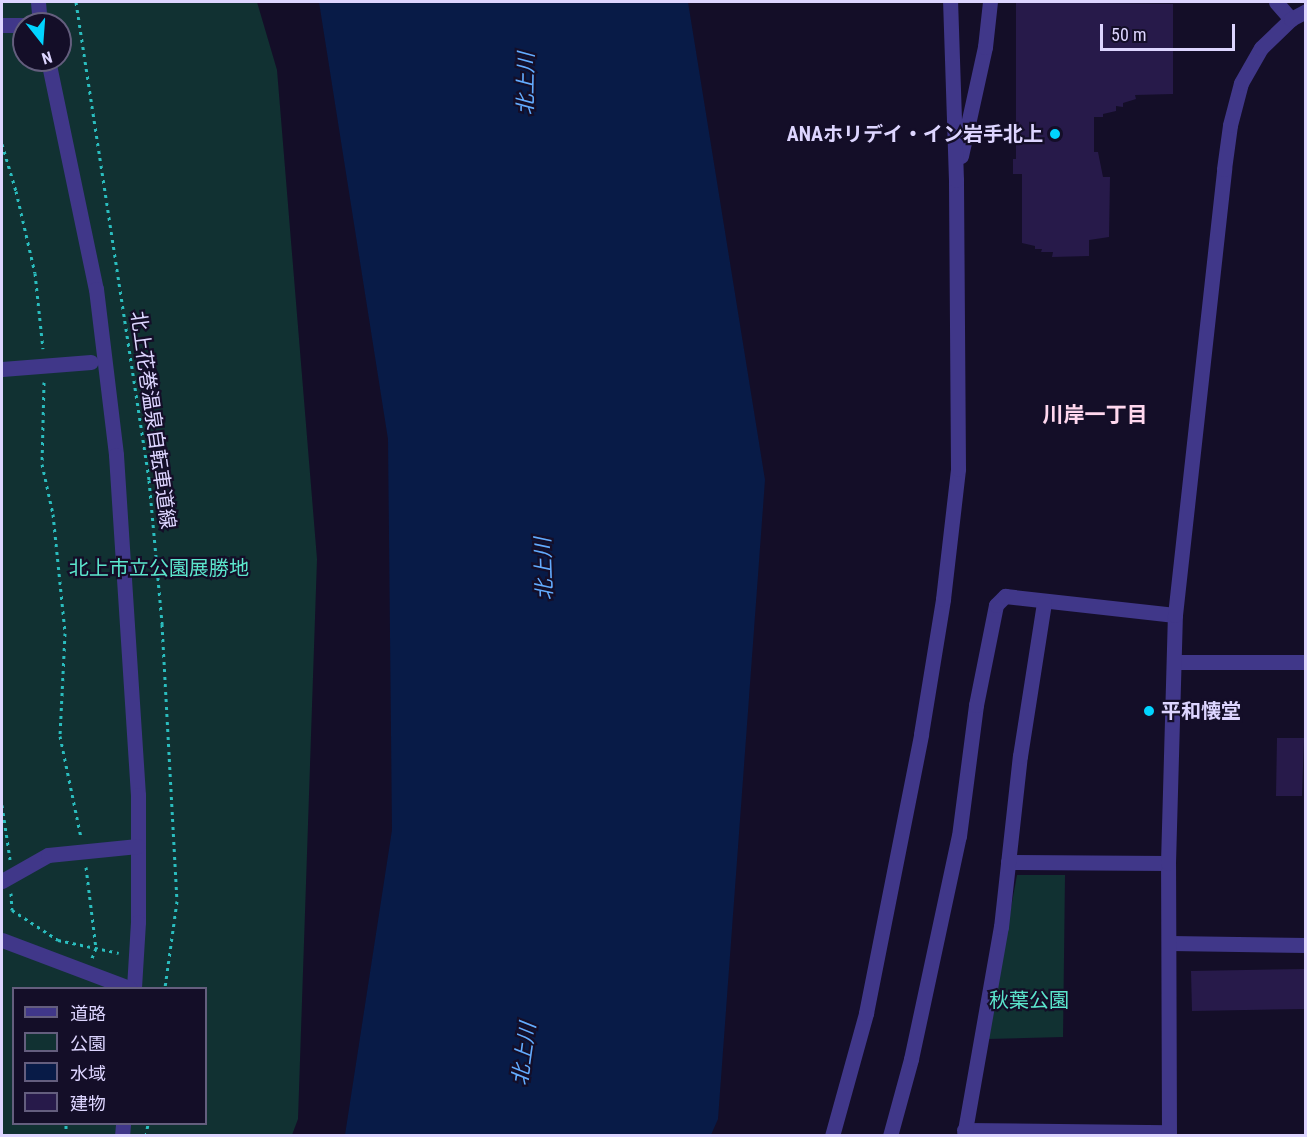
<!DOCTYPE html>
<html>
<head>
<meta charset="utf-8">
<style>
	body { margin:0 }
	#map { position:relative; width:1307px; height:1137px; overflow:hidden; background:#140e28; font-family:"Roboto Condensed","Noto Sans JP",sans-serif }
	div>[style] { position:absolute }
	.green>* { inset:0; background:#113132 }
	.water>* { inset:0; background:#081b47 }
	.building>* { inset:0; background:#271a4a }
	.path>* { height:3px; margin-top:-1.5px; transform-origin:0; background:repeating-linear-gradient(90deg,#2abdbe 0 3px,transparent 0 7.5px) }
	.minor>* { height:15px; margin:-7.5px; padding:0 7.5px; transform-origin:7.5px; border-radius:7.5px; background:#403789 }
	.dots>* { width:16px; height:16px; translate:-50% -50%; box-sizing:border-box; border:3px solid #140e28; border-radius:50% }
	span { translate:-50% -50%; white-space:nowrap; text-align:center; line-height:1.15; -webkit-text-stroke:4.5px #140e28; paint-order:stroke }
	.poi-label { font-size:20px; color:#ddd5ff; font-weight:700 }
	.right { translate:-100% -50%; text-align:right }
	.left { translate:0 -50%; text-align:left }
	.street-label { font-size:20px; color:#ddd5ff }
	.park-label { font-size:20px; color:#5be5cc }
	.water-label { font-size:21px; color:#63acff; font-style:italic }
	.neighbourhood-label { font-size:21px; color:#ffd7ee; font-weight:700 }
	.frame { position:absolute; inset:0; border:3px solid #ddd5ff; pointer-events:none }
	.legend { position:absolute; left:12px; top:987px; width:195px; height:138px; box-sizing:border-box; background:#140e28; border:2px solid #645e7e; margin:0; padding:8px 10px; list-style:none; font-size:18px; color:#ddd5ff }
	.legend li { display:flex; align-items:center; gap:12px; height:30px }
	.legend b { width:30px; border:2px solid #645e7e }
	.north { position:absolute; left:12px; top:12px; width:60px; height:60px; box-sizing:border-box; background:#140e28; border:2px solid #645e7e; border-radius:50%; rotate:163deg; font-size:16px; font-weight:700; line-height:24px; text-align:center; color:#ddd5ff }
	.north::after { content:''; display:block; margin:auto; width:21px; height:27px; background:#01d4ff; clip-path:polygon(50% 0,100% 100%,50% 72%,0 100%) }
	.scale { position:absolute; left:1100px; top:24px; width:135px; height:27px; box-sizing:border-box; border:3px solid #ddd5ff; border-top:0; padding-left:8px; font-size:18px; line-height:21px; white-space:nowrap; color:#ddd5ff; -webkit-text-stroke:4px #140e28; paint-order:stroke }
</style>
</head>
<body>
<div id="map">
	<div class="green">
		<div style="clip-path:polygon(evenodd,2px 2px,257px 2px,277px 70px,317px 559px,298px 1119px,292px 1135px,2px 1136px,2px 2px,24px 24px,60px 24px,60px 60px,24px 60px,24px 24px,2px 2px,14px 988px,206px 988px,206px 1124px,14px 1124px,14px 988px)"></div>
		<div style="clip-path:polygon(1017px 875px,1065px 875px,1063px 1037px,987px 1039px)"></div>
	</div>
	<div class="water">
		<div style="clip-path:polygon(319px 2px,688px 2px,765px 480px,718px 1119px,711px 1135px,345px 1135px,392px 830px,388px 439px)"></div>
	</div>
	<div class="building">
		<div style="clip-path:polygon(1016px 2px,1173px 4px,1173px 94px,1135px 95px,1136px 99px,1123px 103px,1123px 107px,1116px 106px,1116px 111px,1103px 114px,1103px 117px,1094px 117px,1094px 152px,1098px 152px,1103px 177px,1110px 177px,1109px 237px,1089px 240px,1089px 256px,1052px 257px,1053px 252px,1041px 252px,1042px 249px,1035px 249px,1035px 246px,1022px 243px,1022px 174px,1013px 174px,1013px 159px,1016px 159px)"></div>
		<div style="clip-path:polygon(1277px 738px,1304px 738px,1302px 796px,1276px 796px)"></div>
		<div style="clip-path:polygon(1305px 969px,1305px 1009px,1192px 1011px,1191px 971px)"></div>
	</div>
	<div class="path">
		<div style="left:76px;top:2px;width:484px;rotate:81.3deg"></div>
		<div style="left:149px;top:480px;width:145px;rotate:84.8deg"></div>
		<div style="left:162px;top:624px;width:277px;rotate:86.9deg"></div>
		<div style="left:177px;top:901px;width:88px;rotate:97.9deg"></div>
		<div style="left:2px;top:144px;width:49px;rotate:73.4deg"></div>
		<div style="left:16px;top:191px;width:84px;rotate:77deg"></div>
		<div style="left:35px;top:273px;width:76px;rotate:84deg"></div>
		<div style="left:44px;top:382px;width:82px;rotate:91.4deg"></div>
		<div style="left:42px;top:464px;width:51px;rotate:77.6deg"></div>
		<div style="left:53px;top:514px;width:120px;rotate:84.2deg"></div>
		<div style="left:65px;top:633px;width:103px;rotate:92.8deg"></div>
		<div style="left:60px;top:736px;width:103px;rotate:78.3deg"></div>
		<div style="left:2px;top:805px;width:55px;rotate:81.6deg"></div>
		<div style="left:86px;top:867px;width:82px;rotate:83deg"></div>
		<div style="left:96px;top:948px;width:11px;rotate:112deg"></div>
		<div style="left:11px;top:893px;width:17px;rotate:87deg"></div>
		<div style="left:12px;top:910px;width:55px;rotate:33.1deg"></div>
		<div style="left:58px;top:940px;width:62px;rotate:12deg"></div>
		<div style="left:66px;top:1136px;width:12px;rotate:-90deg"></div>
		<div style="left:146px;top:1136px;width:12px;rotate:-81deg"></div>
	</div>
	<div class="minor">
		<div style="left:38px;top:2px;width:22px;rotate:85deg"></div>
		<div style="left:1276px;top:2px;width:23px;rotate:49deg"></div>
		<div style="left:2px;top:25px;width:22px"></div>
		<div style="left:48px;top:60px;width:234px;rotate:78.2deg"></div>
		<div style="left:96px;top:289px;width:167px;rotate:83.1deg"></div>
		<div style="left:116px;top:455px;width:341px;rotate:86.3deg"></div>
		<div style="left:138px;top:795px;width:127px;rotate:90deg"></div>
		<div style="left:138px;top:922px;width:66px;rotate:93.5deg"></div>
		<div style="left:961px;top:156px;width:112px;rotate:-77.6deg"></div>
		<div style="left:985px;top:47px;width:45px;rotate:-83.7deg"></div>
		<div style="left:2px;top:369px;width:89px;rotate:-4.5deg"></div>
		<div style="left:1174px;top:662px;width:132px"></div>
		<div style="left:1008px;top:862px;width:160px;rotate:0.4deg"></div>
		<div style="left:2px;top:881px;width:53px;rotate:-29.5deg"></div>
		<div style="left:48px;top:855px;width:90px;rotate:-5.7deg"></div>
		<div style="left:2px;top:940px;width:136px;rotate:20.7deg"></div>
		<div style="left:1170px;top:943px;width:136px;rotate:0.8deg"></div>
		<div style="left:964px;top:1130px;width:205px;rotate:0.6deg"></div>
		<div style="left:122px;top:1136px;width:12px;rotate:-85deg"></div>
		<div style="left:832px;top:1136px;width:128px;rotate:-74.5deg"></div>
		<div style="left:866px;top:1013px;width:284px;rotate:-78.8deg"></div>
		<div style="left:921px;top:734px;width:137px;rotate:-80.7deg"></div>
		<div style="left:943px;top:599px;width:131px;rotate:-83.4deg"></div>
		<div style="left:958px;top:469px;width:289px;rotate:-90.4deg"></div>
		<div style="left:956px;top:180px;width:178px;rotate:-91.9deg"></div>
		<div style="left:890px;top:1136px;width:80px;rotate:-74.7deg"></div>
		<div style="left:911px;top:1059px;width:228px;rotate:-77.9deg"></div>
		<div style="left:959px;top:836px;width:132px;rotate:-82.6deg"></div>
		<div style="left:976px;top:705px;width:102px;rotate:-78.7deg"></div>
		<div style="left:996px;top:605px;width:13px;rotate:-45deg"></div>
		<div style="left:1005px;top:596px;width:171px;rotate:6.4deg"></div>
		<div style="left:964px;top:1136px;width:212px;rotate:-80deg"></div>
		<div style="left:1001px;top:927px;width:172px;rotate:-83.7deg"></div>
		<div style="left:1020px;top:756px;width:155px;rotate:-81.1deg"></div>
		<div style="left:1169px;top:1136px;width:273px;rotate:-90.2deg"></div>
		<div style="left:1168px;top:863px;width:248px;rotate:-88.4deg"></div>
		<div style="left:1175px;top:615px;width:449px;rotate:-83.7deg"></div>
		<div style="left:1224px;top:169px;width:44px;rotate:-82.2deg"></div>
		<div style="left:1230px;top:125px;width:43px;rotate:-75.3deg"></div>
		<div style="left:1241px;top:83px;width:40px;rotate:-60.3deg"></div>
		<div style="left:1261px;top:48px;width:42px;rotate:-44deg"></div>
		<div style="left:1291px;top:19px;width:17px;rotate:-28deg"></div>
	</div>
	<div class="dots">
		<div style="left:1055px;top:134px;background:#01d4ff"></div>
		<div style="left:1149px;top:711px;background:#01d4ff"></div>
	</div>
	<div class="poi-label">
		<span class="right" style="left:1043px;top:134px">ANAホリデイ・イン岩手北上</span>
		<span class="left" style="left:1161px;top:711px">平和懐堂</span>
	</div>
	<div class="street-label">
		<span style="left:153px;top:420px;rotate:82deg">北上花巻温泉自転車道線</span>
	</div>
	<div class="park-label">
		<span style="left:159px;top:568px">北上市立公園展勝地</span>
		<span style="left:1029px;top:1000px">秋葉公園</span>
	</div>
	<div class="water-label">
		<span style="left:526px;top:84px;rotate:-89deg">北上川</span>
		<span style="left:544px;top:569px;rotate:-92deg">北上川</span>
		<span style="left:524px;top:1054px;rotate:-82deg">北上川</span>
	</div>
	<div class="neighbourhood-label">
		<span style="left:1095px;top:415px">川岸一丁目</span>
	</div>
	<div class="frame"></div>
	<ul class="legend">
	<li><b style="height:8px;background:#403789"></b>道路</li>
	<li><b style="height:16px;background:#113132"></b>公園</li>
	<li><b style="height:16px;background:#081b47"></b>水域</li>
	<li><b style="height:16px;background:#271a4a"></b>建物</li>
	</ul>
	<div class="north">N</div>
	<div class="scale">50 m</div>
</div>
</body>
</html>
